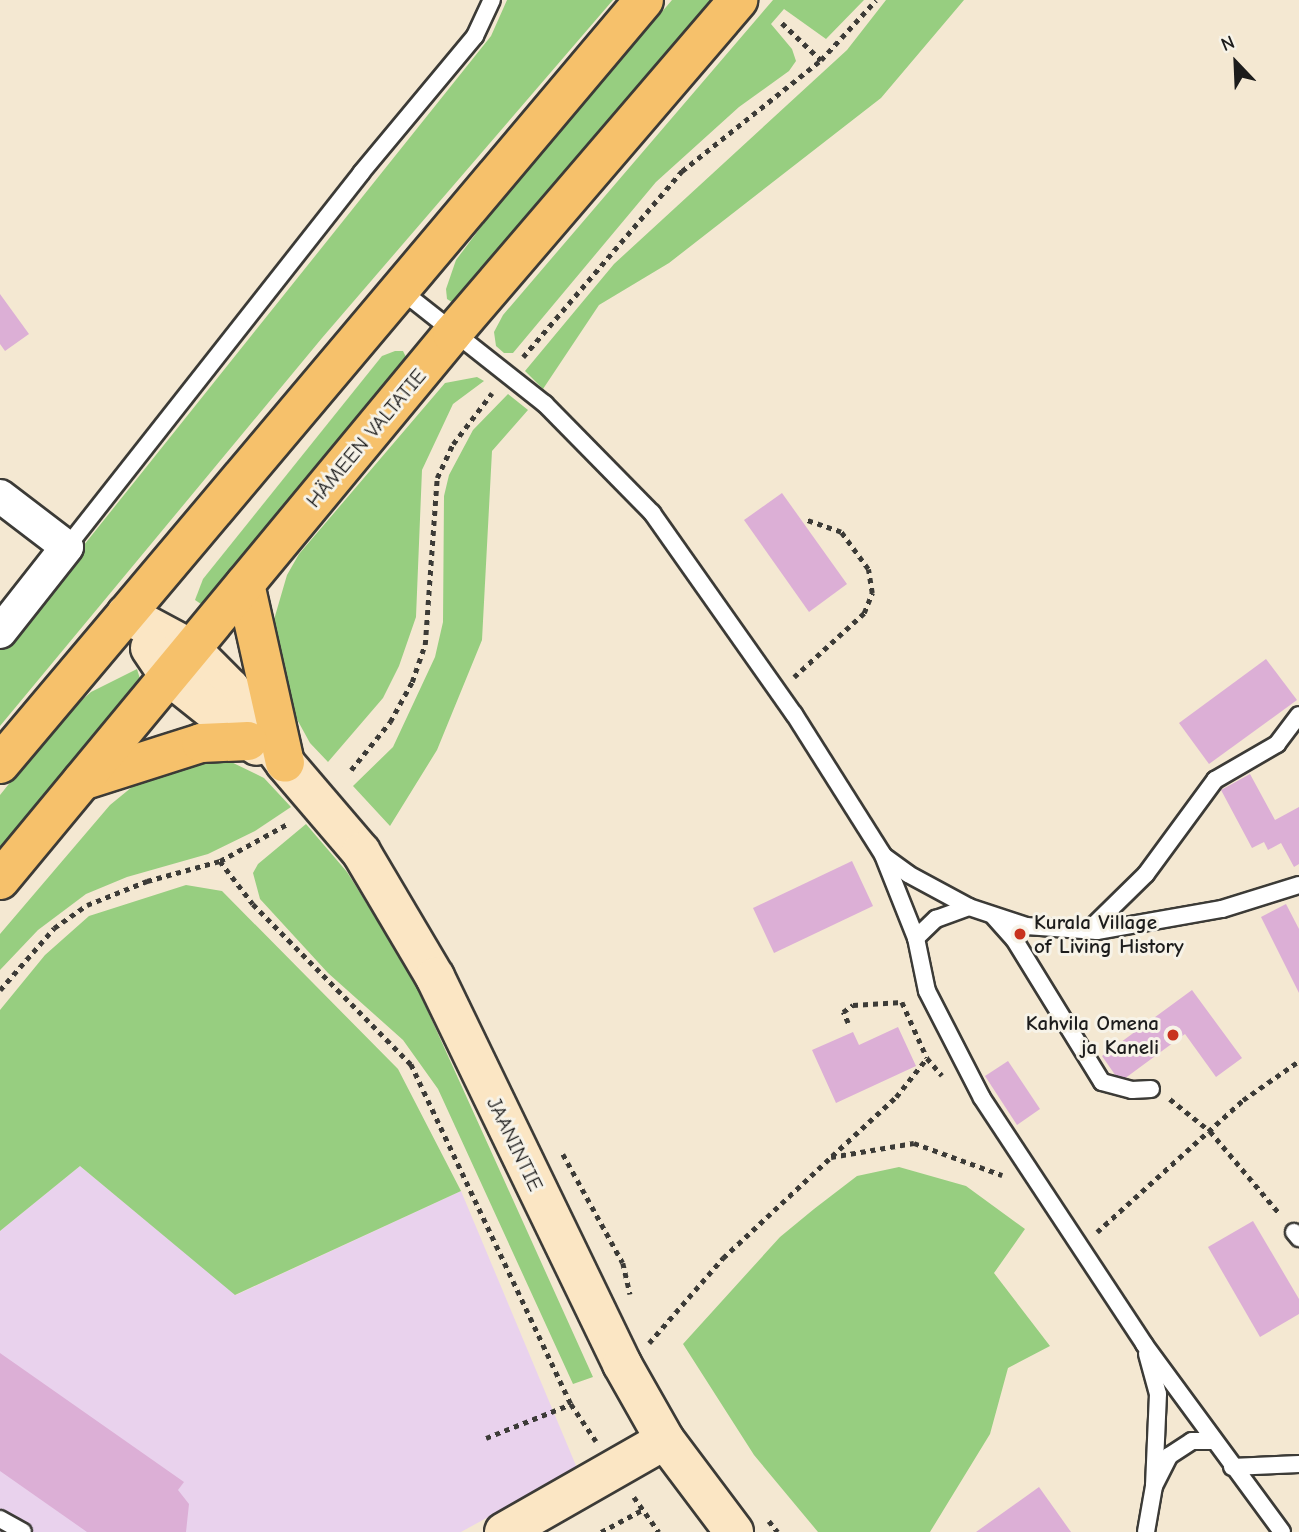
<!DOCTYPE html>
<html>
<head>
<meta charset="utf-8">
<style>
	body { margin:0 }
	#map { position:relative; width:1299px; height:1532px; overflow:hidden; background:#f4e8d2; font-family:"Comic Neue",sans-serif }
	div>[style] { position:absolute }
	.built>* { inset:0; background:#e9d2ed }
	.green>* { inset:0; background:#97ce80 }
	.building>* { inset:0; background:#dcafd6 }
	.path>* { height:4.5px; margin-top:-2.25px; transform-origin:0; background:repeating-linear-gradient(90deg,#3c3b37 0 5px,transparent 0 10px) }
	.roads { filter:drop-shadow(2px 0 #3c3b37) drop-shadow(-2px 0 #3c3b37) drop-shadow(0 2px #3c3b37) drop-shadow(0 -2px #3c3b37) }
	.lane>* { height:16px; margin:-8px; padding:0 8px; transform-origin:8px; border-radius:8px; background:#fff }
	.street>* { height:32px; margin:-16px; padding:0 16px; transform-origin:16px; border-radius:16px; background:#fff }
	.secondary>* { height:38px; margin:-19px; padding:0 19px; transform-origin:19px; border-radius:19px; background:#fbe6c4 }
	.highway>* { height:38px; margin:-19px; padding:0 19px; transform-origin:19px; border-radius:19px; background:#f6c16b }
	.dots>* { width:19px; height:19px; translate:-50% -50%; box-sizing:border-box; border:4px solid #f7f3e8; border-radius:50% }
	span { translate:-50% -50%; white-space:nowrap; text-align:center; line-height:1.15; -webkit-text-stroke:6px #f7f3e8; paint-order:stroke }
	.street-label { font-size:21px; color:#1c1c1c }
	.poi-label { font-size:21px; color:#1c1c1c; font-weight:700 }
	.left { translate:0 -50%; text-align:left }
	.right { translate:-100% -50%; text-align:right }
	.north { position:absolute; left:1201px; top:28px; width:70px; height:70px; -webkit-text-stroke:5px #f7f3e8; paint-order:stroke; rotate:337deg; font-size:19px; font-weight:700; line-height:28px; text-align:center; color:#1c1c1c }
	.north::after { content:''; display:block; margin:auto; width:24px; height:32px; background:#1c1c1c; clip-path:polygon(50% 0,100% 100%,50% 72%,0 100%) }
</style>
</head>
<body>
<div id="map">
	<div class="built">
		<div style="clip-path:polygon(80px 1166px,236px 1295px,461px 1191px,577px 1468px,461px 1532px,0 1532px,0 1231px)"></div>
	</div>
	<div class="green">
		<div style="clip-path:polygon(507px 0,613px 0,322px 338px,0 726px,0 650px,491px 36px)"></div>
		<div style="clip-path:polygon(672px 0,716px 0,455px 304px,447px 299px,446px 289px,456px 260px,499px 203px)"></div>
		<div style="clip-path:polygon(773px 0,864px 0,826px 39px,784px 9px,771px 24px,792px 49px,796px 61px,789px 71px,739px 107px,656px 182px,513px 353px,504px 353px,496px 346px,494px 332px,503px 315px)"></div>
		<div style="clip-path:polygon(886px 0,964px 0,881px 98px,669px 263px,599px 305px,543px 389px,525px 371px,614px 264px,847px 50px)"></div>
		<div style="clip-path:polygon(395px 351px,403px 351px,407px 359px,210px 597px,201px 604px,195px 600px,203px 579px,382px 356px)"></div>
		<div style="clip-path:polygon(477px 377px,484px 381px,453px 404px,422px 470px,416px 617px,399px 666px,383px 698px,328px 762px,310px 743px,282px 692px,273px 623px,287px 575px,299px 554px,445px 383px)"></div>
		<div style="clip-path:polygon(508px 394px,528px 410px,492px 451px,482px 640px,437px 750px,390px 826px,353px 786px,393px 747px,435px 657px,443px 622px,444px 496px,449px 475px,473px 430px)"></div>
		<div style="clip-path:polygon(137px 669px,140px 679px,0 848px,0 795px,63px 717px,91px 692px)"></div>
		<div style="clip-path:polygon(223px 758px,264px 778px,291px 807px,255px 831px,208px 854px,127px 877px,86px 894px,38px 930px,0 970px,0 934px,110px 805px,143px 778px,168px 766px)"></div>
		<div style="clip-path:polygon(306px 824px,347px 872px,411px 974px,593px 1377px,573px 1384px,438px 1089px,403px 1040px,328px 973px,260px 899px,253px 873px,258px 864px)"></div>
		<div style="clip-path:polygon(186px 885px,222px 891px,398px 1069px,461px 1191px,235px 1295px,80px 1166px,0 1231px,0 1010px,45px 955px,89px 916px)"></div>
		<div style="clip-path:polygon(899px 1167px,966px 1186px,1025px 1229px,994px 1273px,1050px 1346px,1008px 1368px,990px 1434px,930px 1532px,818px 1532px,754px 1455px,683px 1344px,780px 1237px,814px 1209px,857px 1176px)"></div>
	</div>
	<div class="building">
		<div style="clip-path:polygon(0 294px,29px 334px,5px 351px,0 344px)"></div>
		<div style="clip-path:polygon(782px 493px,847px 584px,809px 612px,744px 520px)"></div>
		<div style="clip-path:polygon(1266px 659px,1297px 700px,1209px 764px,1179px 723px)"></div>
		<div style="clip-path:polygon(1250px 774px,1275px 820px,1299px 807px,1299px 864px,1294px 867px,1281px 843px,1268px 850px,1264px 842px,1252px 848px,1221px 790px)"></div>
		<div style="clip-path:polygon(852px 861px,873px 906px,774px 953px,753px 908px)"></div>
		<div style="clip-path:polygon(1286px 904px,1299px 929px,1299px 993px,1261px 917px)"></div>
		<div style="clip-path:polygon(1192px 990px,1242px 1058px,1216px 1077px,1185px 1034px,1120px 1082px,1102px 1056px)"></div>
		<div style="clip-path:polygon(898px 1027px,916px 1066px,836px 1103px,812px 1050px,853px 1032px,859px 1045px)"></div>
		<div style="clip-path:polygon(1008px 1061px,1040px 1109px,1017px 1125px,985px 1076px)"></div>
		<div style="clip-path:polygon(1253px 1221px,1299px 1299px,1299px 1314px,1260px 1337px,1208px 1247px)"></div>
		<div style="clip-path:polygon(0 1353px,184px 1482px,178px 1490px,189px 1504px,186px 1532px,87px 1532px,0 1471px)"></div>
		<div style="clip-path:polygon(1039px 1487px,1071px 1532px,976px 1532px)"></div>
	</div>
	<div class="path">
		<div style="left:782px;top:23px;width:54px;rotate:43.5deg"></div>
		<div style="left:523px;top:357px;width:245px;rotate:-49.5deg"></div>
		<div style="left:682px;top:171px;width:178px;rotate:-38.6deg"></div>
		<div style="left:821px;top:60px;width:81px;rotate:-47.5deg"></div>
		<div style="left:794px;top:677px;width:95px;rotate:-42.4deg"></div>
		<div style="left:864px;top:613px;width:22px;rotate:-68deg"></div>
		<div style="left:872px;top:593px;width:24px;rotate:-99deg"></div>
		<div style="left:868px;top:569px;width:46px;rotate:-126.1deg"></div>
		<div style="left:841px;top:532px;width:36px;rotate:-161deg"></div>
		<div style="left:351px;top:770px;width:62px;rotate:-50.9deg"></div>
		<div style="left:390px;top:722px;width:46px;rotate:-61.2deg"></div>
		<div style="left:412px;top:682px;width:39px;rotate:-71deg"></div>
		<div style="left:425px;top:645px;width:167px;rotate:-85.9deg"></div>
		<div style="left:437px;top:478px;width:38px;rotate:-65deg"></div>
		<div style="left:453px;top:444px;width:64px;rotate:-52.6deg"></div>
		<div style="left:220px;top:861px;width:54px;rotate:52.5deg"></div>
		<div style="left:253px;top:904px;width:225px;rotate:45.4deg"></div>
		<div style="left:411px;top:1064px;width:376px;rotate:64.8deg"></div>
		<div style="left:571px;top:1404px;width:45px;rotate:56deg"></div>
		<div style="left:0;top:990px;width:82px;rotate:-48.9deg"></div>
		<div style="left:54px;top:928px;width:40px;rotate:-34.9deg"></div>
		<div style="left:87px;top:905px;width:65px;rotate:-21.8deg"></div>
		<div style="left:147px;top:881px;width:76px;rotate:-15.3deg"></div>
		<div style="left:220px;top:861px;width:79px;rotate:-28.8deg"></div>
		<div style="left:848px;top:1023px;width:12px;rotate:-114deg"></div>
		<div style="left:843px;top:1012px;width:12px;rotate:-35deg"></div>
		<div style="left:853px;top:1005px;width:49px;rotate:-3.5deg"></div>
		<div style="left:902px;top:1002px;width:61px;rotate:65.9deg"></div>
		<div style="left:927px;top:1058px;width:23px;rotate:49deg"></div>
		<div style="left:1170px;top:1099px;width:51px;rotate:38.7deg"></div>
		<div style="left:1210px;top:1131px;width:107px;rotate:49.9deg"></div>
		<div style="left:563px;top:1154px;width:124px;rotate:61.2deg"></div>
		<div style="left:623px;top:1263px;width:32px;rotate:77deg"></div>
		<div style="left:832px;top:1156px;width:87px;rotate:-42.7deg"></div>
		<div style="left:896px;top:1097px;width:50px;rotate:-51.5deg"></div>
		<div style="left:1097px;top:1232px;width:197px;rotate:-42.1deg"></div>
		<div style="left:1243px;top:1100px;width:68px;rotate:-34.9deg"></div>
		<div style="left:649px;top:1343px;width:113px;rotate:-49deg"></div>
		<div style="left:723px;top:1258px;width:148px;rotate:-43.1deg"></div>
		<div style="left:831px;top:1157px;width:84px;rotate:-9.6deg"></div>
		<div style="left:914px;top:1143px;width:94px;rotate:20deg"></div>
		<div style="left:486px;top:1438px;width:92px;rotate:-21.8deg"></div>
		<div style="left:634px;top:1497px;width:43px;rotate:54.5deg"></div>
		<div style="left:769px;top:1521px;width:14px;rotate:51deg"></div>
		<div style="left:601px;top:1532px;width:47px;rotate:-28.2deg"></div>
	</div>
	<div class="roads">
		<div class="lane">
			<div style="left:398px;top:288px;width:187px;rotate:38.3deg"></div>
			<div style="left:545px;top:404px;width:153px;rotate:45.5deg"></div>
			<div style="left:652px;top:513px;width:246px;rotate:54.8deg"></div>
			<div style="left:794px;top:714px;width:167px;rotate:57.7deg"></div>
			<div style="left:883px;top:855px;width:89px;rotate:68.3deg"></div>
			<div style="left:916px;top:938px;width:54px;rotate:78.3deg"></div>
			<div style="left:927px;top:991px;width:120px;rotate:62.8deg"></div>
			<div style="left:982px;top:1098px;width:295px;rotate:56.6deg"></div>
			<div style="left:1144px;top:1344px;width:233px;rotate:53.7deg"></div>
			<div style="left:67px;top:547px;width:476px;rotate:-51.8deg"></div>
			<div style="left:361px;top:173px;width:178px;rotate:-50.2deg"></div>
			<div style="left:475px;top:36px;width:40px;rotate:-65deg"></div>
			<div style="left:885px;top:857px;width:29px;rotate:36deg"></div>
			<div style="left:908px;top:874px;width:69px;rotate:28.4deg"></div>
			<div style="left:969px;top:907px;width:60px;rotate:18.4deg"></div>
			<div style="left:1026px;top:926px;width:71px;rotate:4deg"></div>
			<div style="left:1097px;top:931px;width:127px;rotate:-10deg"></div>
			<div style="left:1222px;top:909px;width:81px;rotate:-17.3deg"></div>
			<div style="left:994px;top:917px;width:30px;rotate:48deg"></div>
			<div style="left:1014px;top:939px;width:168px;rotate:58.4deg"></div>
			<div style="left:1102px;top:1082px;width:31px;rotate:15deg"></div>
			<div style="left:1132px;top:1090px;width:19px;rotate:-3deg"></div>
			<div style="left:1089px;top:930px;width:80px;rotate:-44.5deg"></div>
			<div style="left:1146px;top:874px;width:117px;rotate:-53.7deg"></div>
			<div style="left:1215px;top:780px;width:72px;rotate:-30.1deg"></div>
			<div style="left:1277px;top:744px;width:36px;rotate:-53deg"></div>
			<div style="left:916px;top:938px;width:28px;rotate:-44deg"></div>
			<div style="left:936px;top:919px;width:35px;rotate:-20deg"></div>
			<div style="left:1294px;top:1232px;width:8px;rotate:50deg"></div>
			<div style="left:1147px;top:1354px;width:41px;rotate:74.6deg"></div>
			<div style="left:1158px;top:1394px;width:92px;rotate:92.5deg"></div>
			<div style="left:1232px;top:1467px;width:67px;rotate:-2.6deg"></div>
			<div style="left:0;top:1519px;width:26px;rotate:29deg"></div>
			<div style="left:1146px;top:1532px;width:47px;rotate:-80.1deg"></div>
			<div style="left:1154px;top:1486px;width:34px;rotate:-63deg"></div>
			<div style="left:1169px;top:1456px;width:27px;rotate:-33deg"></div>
			<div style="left:1192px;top:1441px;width:21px"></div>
		</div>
		<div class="street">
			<div style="left:0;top:496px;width:84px;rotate:37.3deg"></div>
			<div style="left:67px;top:547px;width:108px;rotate:128.2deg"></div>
		</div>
		<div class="secondary">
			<div style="left:126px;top:614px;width:74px;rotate:28.3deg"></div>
			<div style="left:191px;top:649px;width:55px;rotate:45deg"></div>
			<div style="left:230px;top:688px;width:93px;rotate:53.7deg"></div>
			<div style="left:285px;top:763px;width:117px;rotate:49.5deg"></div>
			<div style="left:361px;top:852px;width:145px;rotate:59.4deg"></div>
			<div style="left:435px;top:977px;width:430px;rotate:64.2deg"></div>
			<div style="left:622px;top:1364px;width:87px;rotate:60.5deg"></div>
			<div style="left:665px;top:1440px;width:115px;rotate:53.1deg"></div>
			<div style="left:150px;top:648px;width:34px;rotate:56deg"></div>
			<div style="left:169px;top:676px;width:112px;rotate:38.5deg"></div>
			<div style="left:504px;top:1532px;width:185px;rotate:-29.7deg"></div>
		</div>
		<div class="highway">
			<div style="left:245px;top:584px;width:183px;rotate:77.4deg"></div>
			<div style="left:0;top:764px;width:999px;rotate:-49.87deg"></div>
			<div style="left:82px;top:781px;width:125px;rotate:-17.7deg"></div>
			<div style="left:201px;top:743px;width:47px;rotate:-2.4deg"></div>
			<div style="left:0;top:880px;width:709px;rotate:-50.38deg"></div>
			<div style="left:452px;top:334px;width:440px;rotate:-49.4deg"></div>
		</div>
	</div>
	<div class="dots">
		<div style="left:1020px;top:934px;background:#c8321e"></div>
		<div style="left:1173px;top:1035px;background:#c8321e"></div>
	</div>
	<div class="street-label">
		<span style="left:366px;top:438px;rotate:-50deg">HÄMEEN VALTATIE</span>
		<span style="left:515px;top:1144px;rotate:64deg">JAANINTIE</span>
	</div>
	<div class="poi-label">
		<span class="left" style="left:1034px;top:934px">Kurala Village<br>of Living History</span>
		<span class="right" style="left:1159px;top:1035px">Kahvila Omena<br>ja Kaneli</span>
	</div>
	<div class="north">N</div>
</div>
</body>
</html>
